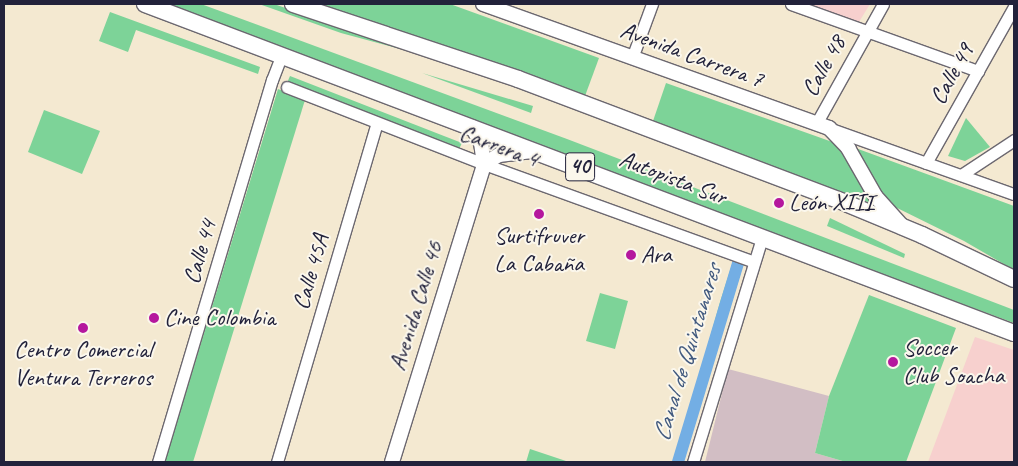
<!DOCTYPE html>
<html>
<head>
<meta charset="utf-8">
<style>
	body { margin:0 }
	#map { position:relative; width:1018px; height:466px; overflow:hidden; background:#f4e9d1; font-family:Caveat,sans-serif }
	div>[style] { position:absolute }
	.built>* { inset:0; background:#f7d0ce }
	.industrial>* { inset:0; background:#d2bec4 }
	.green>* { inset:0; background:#7dd398 }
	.canal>* { height:12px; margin:-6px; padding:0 6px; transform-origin:6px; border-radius:6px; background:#73aee4 }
	.roads { filter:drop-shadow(1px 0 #6c6870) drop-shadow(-1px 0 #6c6870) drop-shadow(0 1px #6c6870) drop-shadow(0 -1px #6c6870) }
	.minor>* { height:11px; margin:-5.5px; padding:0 5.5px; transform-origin:5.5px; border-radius:5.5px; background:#fff }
	.major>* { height:14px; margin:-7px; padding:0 7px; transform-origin:7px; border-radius:7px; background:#fff }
	.highway>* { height:16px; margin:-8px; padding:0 8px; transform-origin:8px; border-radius:8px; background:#fff }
	.dots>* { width:14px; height:14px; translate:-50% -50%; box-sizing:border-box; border:2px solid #fbf7ec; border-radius:50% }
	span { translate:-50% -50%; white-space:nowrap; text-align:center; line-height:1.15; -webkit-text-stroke:4px #fbf7ec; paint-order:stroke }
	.shield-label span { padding:1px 4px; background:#fbf7ec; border:1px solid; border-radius:4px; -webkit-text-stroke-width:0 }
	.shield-label { font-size:22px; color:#22223b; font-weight:700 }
	.street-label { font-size:24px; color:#22223b }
	.poi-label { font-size:24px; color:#22223b }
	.left { translate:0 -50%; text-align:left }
	.water-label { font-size:25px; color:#425a7f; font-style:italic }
	.frame { position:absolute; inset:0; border:5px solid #22223b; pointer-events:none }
</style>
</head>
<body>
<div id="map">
	<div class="built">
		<div style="clip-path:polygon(808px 4px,870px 4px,859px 22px)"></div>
		<div style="clip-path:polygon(975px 337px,1014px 350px,1014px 462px,928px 462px)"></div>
	</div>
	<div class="industrial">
		<div style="clip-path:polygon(728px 369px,829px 396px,815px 453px,846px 462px,705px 462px)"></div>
	</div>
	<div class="green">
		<div style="clip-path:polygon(168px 4px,201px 4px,567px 139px,1014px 310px,1014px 323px,721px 215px)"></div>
		<div style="clip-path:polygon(259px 4px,274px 4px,415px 53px,341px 33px)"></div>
		<div style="clip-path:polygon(320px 4px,450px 4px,599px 58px,585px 96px)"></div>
		<div style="clip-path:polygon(110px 12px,260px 67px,258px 74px,136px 30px,128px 52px,99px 41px)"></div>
		<div style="clip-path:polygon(422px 73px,533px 106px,531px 113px)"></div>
		<div style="clip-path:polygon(290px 76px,462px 143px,459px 149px,287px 83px)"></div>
		<div style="clip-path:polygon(666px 83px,838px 144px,873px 204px,653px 121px)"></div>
		<div style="clip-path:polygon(278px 89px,305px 100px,193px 462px,165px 462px)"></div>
		<div style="clip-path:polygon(44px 110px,100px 131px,82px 174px,28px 152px)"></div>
		<div style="clip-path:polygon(966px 118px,990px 147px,965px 161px,948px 156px)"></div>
		<div style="clip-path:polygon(850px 146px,1014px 206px,1014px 270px,964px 241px,885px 202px)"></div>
		<div style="clip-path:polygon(830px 218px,905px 254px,904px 258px,827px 226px)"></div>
		<div style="clip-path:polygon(735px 255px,745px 259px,683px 462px,675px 462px,720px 302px)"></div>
		<div style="clip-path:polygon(600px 293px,628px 301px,615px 349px,586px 341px)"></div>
		<div style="clip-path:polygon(869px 295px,956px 328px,906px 462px,846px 462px,815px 453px,829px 396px)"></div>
		<div style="clip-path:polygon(530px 449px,569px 462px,526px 462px)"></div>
	</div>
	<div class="canal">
		<div style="left:678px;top:462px;width:214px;rotate:-73.2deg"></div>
	</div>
	<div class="roads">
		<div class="minor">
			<div style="left:791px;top:4px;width:199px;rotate:19.7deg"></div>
			<div style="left:632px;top:58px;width:58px;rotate:-69.7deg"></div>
			<div style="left:287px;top:87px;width:212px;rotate:21.3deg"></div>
			<div style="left:484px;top:164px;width:287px;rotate:19.9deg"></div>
			<div style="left:816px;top:124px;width:137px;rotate:-60.8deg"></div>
			<div style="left:831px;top:129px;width:194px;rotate:19.6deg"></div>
			<div style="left:926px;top:163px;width:179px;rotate:-60.6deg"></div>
			<div style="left:961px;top:175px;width:64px;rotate:-33.4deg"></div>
			<div style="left:158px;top:462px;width:399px;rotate:-73.4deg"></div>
			<div style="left:272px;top:80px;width:28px;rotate:-69deg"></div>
			<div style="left:277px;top:462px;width:353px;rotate:-73.6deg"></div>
			<div style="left:693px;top:462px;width:234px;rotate:-72.9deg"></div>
		</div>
		<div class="major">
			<div style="left:483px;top:4px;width:368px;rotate:19.7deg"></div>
			<div style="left:829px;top:128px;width:28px;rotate:46deg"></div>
			<div style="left:848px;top:148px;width:56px;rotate:60.3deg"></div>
			<div style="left:876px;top:197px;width:38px;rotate:48deg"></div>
			<div style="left:484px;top:164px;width:17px;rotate:-31deg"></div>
			<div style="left:499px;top:155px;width:31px;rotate:-7deg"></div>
			<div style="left:392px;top:462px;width:312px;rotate:-72.8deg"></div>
			<div style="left:484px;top:164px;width:21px;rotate:-98deg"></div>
			<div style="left:481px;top:143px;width:18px;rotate:-119deg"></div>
		</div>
		<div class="highway">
			<div style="left:145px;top:4px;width:929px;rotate:20.74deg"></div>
			<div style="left:293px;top:4px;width:237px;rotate:18.4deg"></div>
			<div style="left:518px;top:79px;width:353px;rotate:20.7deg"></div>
			<div style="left:848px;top:204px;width:80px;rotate:22.7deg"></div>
			<div style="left:922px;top:235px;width:102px;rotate:25.6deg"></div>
		</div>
	</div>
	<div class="dots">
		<div style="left:779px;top:203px;background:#b5179e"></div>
		<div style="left:539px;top:214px;background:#b5179e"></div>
		<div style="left:631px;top:255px;background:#b5179e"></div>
		<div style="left:154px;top:318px;background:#b5179e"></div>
		<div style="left:83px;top:328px;background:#b5179e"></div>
		<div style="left:893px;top:362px;background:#b5179e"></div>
	</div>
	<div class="shield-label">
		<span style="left:580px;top:167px">40</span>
	</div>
	<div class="street-label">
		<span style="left:692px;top:55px;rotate:20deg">Avenida Carrera 7</span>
		<span style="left:824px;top:66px;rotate:-61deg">Calle 48</span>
		<span style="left:952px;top:74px;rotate:-61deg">Calle 49</span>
		<span style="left:499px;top:146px;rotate:20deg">Carrera 4</span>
		<span style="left:673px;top:178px;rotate:21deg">Autopista Sur</span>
		<span style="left:200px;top:252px;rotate:-74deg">Calle 44</span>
		<span style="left:311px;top:272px;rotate:-74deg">Calle 45A</span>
		<span style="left:416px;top:306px;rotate:-73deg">Avenida Calle 46</span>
	</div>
	<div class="poi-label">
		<span class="left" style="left:789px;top:203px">León XIII</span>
		<span style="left:539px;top:250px">Surtifruver<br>La Cabaña</span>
		<span class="left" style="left:641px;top:255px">Ara</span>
		<span class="left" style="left:164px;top:318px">Cine Colombia</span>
		<span class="left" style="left:903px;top:362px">Soccer<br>Club Soacha</span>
		<span style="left:83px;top:364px">Centro Comercial<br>Ventura Terreros</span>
	</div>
	<div class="water-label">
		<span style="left:687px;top:353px;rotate:-73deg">Canal de Quintanares</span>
	</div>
	<div class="frame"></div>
</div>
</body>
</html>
